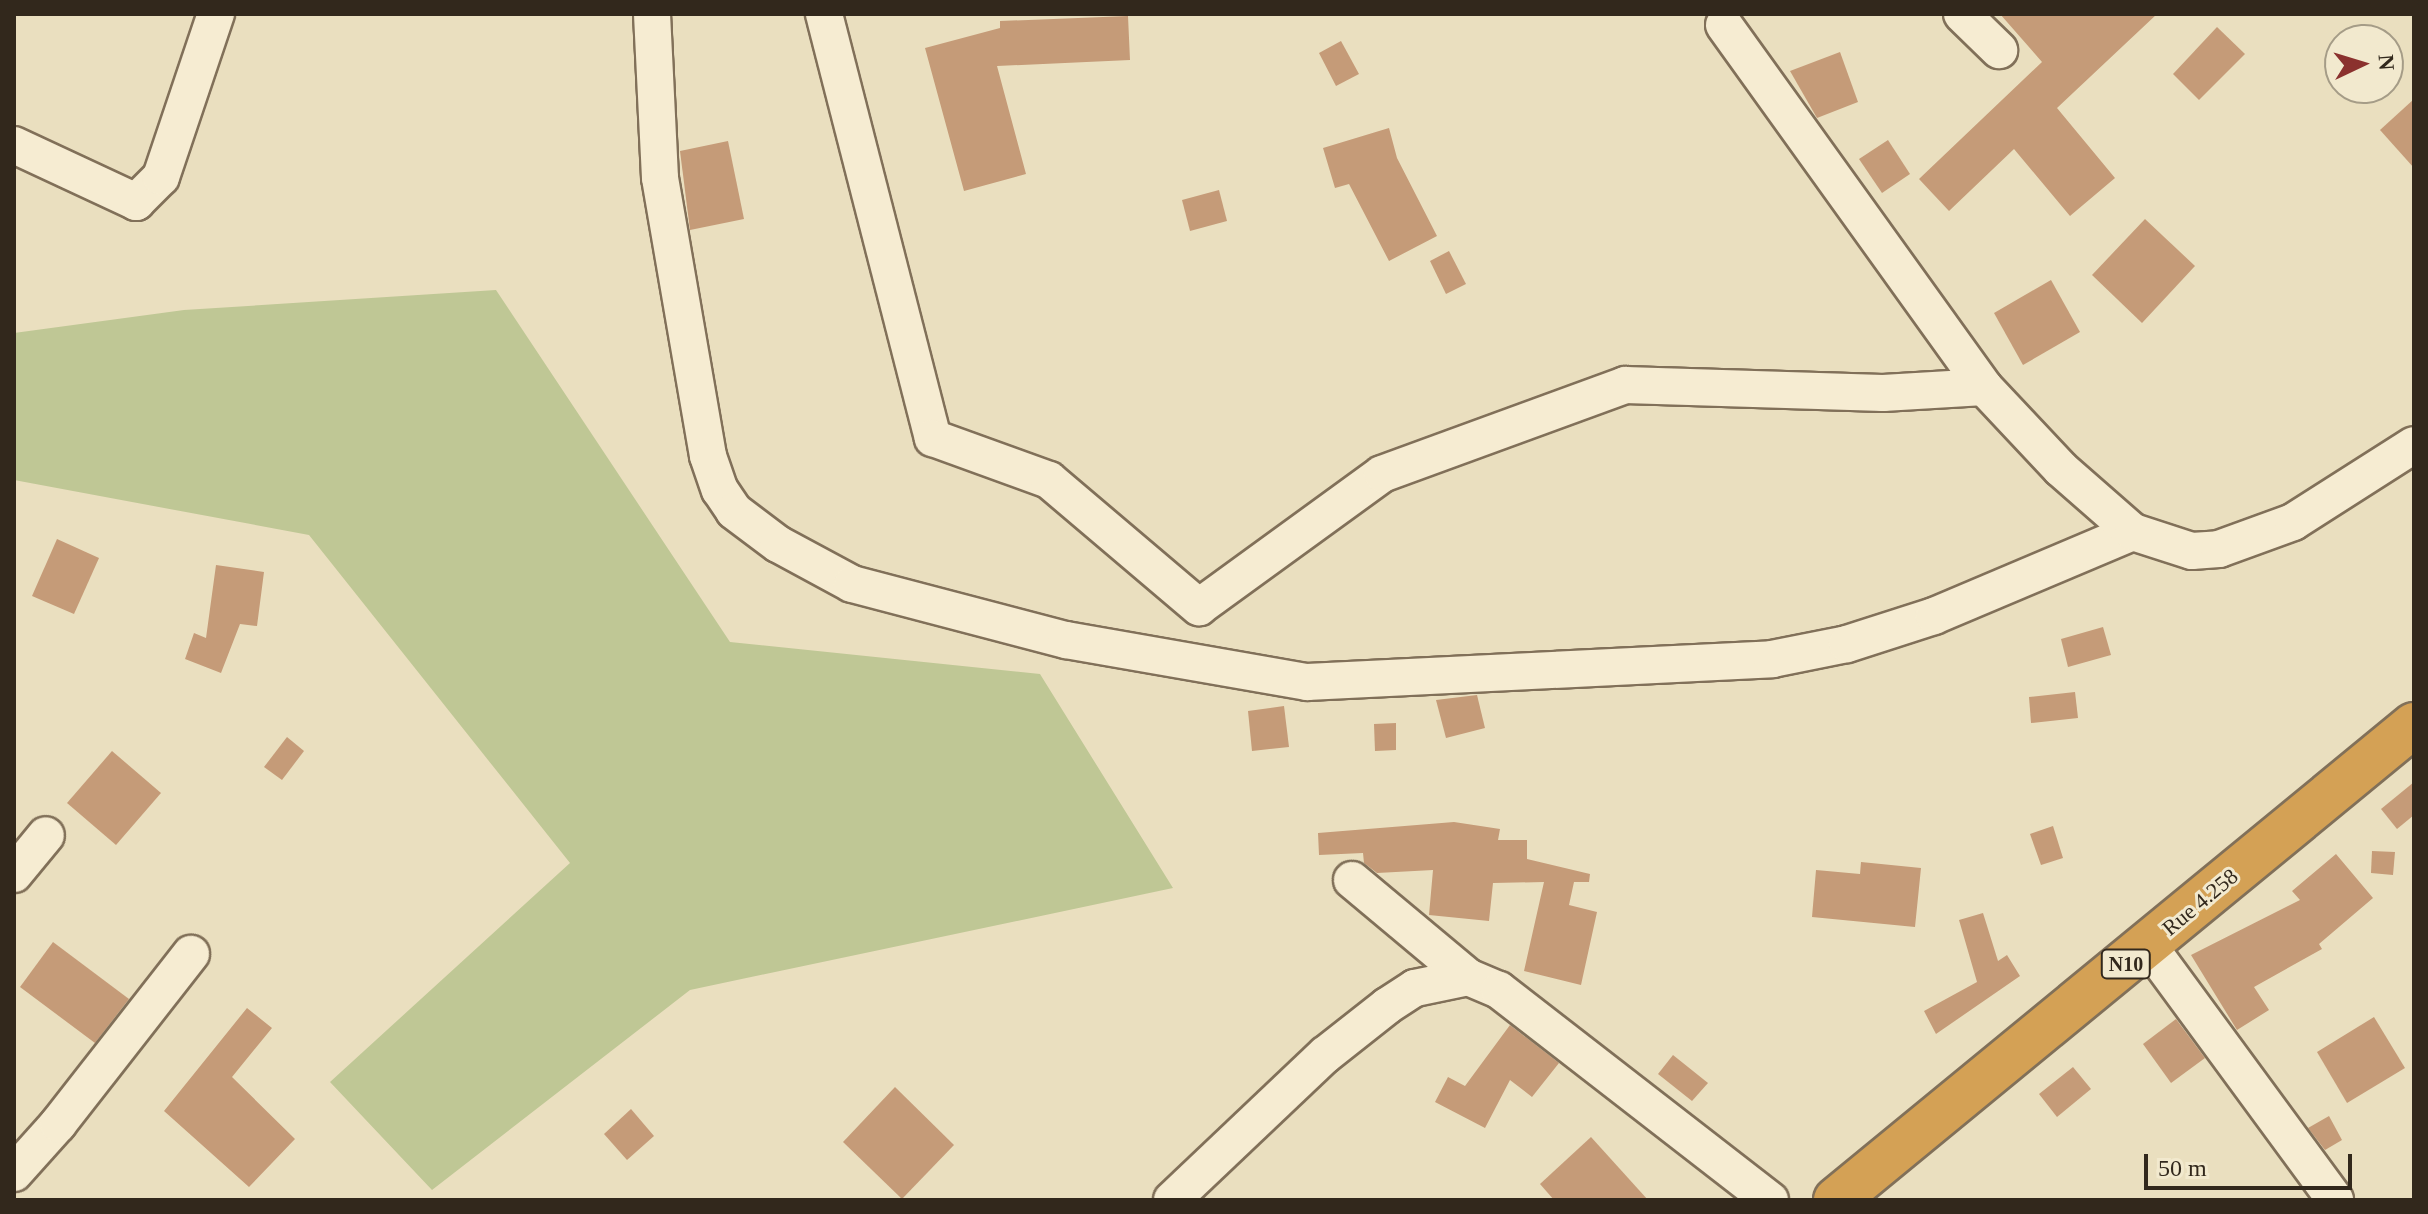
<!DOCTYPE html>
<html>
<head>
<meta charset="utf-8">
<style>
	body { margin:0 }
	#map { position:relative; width:2428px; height:1214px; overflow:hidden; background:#eadfbf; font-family:Georgia,serif }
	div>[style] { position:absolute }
	.green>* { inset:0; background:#bfc795 }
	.building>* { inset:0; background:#c59b78 }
	.roads { filter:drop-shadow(2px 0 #817059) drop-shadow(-2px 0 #817059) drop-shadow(0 2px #817059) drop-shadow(0 -2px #817059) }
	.minor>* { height:36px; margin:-18px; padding:0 18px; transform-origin:18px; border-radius:18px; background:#f6ecd2 }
	.highway>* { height:44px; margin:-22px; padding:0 22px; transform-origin:22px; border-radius:22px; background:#d4a155 }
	span { translate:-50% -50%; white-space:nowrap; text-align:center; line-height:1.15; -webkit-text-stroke:6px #f2e9ce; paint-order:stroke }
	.shield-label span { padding:2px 6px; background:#f2e9ce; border:2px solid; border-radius:6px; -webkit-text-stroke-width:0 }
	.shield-label { font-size:20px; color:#32281c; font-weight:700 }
	.street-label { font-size:22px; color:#32281c }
	.frame { position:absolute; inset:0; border:16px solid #32281c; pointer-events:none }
	.north { position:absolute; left:2324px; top:24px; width:80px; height:80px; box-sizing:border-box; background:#f2e9ce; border:2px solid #a59c87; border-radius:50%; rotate:86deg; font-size:22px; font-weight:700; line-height:32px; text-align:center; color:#32281c }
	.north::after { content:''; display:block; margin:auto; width:28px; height:36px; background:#8b312e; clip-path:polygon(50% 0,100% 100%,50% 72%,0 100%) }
	.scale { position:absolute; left:2144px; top:1154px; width:208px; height:36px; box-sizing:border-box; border:4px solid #32281c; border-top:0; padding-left:10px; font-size:24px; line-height:28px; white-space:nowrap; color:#32281c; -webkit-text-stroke:6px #f2e9ce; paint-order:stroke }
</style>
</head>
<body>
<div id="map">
	<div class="green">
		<div style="clip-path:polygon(496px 290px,730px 642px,1040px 674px,1173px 888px,690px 990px,432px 1190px,330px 1082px,570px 863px,309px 535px,14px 480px,14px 333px,184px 310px)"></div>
	</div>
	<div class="building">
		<div style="clip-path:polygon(2000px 14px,2157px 14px,2057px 108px,2115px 178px,2070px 216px,2014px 149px,1949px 211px,1919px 179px,2042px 62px)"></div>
		<div style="clip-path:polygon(1128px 16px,1130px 60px,997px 66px,1026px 174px,964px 191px,925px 48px,1000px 28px,1000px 21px)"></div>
		<div style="clip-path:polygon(2217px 27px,2245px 54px,2199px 100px,2173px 74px)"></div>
		<div style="clip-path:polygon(1341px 41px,1359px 74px,1336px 86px,1319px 53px)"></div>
		<div style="clip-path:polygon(1840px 52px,1858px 102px,1817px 118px,1790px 71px)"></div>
		<div style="clip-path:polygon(2414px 99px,2414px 168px,2380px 130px)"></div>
		<div style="clip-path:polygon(1389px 128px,1397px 158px,1437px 236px,1389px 261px,1349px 184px,1335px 188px,1323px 148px)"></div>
		<div style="clip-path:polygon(1888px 140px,1910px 174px,1882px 193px,1859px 159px)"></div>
		<div style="clip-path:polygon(728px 141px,744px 219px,690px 230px,680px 151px)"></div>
		<div style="clip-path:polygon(1219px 190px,1227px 221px,1190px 231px,1182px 200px)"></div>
		<div style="clip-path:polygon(2145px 219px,2195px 266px,2142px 323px,2092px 275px)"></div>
		<div style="clip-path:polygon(1449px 251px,1466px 284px,1446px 294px,1430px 261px)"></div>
		<div style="clip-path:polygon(2051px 280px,2080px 332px,2023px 365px,1994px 313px)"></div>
		<div style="clip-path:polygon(57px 539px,99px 558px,74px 614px,32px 596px)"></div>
		<div style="clip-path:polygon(216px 565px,264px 572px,257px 626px,240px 624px,221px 673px,185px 659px,194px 633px,206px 638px)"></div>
		<div style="clip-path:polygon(2103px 627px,2111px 655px,2068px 667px,2061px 639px)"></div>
		<div style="clip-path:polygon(2075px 692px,2078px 718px,2031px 723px,2029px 697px)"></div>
		<div style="clip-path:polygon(1477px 695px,1485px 728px,1446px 738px,1436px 700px)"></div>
		<div style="clip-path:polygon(1284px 706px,1289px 747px,1252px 751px,1248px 711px)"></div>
		<div style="clip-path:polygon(1396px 723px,1396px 750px,1375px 751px,1374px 724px)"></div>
		<div style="clip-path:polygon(287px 737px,304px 751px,282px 780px,264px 767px)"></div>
		<div style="clip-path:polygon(112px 751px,161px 793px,116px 845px,67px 803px)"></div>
		<div style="clip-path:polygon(2414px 782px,2414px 815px,2397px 829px,2381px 809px)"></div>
		<div style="clip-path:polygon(1454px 822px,1500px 829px,1498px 840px,1527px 840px,1527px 859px,1590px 874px,1589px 882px,1574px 882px,1569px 905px,1597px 912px,1581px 985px,1524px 971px,1544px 882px,1493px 883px,1489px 921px,1429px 915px,1433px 870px,1377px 873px,1364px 863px,1363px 853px,1319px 855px,1318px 833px)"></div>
		<div style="clip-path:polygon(2053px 826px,2063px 858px,2041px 865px,2030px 834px)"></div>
		<div style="clip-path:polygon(2372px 851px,2395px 852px,2393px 875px,2371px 873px)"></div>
		<div style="clip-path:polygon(2336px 854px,2373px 898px,2319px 944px,2322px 949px,2254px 987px,2269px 1010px,2237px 1030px,2191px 955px,2300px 900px,2292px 891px)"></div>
		<div style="clip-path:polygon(1861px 862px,1921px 868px,1915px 927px,1812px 917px,1816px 870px,1860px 874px)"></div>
		<div style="clip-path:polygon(1983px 913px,1998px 961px,2007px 955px,2020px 976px,1936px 1034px,1924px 1011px,1977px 982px,1959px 920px)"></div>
		<div style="clip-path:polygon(53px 942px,129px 999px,95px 1043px,20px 987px)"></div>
		<div style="clip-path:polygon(247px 1008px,272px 1028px,232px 1077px,295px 1139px,249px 1187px,164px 1111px)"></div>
		<div style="clip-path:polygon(2374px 1017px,2405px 1068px,2347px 1103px,2317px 1052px)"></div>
		<div style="clip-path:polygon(2176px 1019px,2205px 1058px,2171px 1083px,2143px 1044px)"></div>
		<div style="clip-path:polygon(1510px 1025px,1559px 1063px,1532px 1097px,1510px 1080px,1485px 1128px,1435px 1102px,1448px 1077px,1465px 1086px)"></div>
		<div style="clip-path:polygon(1673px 1055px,1708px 1083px,1692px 1101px,1658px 1074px)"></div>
		<div style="clip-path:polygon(2073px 1067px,2091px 1089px,2057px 1117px,2039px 1094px)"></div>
		<div style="clip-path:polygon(895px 1087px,954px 1145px,902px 1199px,843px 1142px)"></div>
		<div style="clip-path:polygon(631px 1109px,654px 1136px,627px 1160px,604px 1134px)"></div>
		<div style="clip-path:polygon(2329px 1116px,2342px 1140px,2325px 1150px,2308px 1128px)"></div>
		<div style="clip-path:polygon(1591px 1137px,1648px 1200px,1554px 1200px,1540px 1184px)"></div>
	</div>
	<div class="roads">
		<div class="minor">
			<div style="left:652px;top:14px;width:164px;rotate:87.2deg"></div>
			<div style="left:660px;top:178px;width:282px;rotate:80.2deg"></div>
			<div style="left:708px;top:456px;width:36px;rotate:71deg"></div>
			<div style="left:720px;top:490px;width:25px;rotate:56deg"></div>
			<div style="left:734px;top:511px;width:55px;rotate:36.9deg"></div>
			<div style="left:778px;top:544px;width:84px;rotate:28.4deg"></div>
			<div style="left:852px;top:584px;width:221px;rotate:14.7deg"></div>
			<div style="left:1066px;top:640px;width:245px;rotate:9.9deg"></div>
			<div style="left:1307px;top:682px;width:466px;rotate:-2.8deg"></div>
			<div style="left:1772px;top:659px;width:76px;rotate:-11.3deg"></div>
			<div style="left:1847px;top:644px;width:91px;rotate:-17.8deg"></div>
			<div style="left:1934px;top:616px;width:216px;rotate:-22.9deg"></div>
			<div style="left:824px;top:14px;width:438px;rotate:75.6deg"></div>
			<div style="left:933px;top:438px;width:123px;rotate:19.9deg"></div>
			<div style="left:1049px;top:480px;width:197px;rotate:40.3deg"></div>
			<div style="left:1199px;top:607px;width:226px;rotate:-36deg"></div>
			<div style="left:1382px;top:474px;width:259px;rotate:-20.1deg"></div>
			<div style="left:1625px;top:385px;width:258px;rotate:1.8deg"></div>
			<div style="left:1883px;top:393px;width:101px;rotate:-3.4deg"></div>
			<div style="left:1962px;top:14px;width:52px;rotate:44.2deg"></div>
			<div style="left:1724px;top:25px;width:446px;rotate:54.3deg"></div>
			<div style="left:1984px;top:387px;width:112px;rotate:46.8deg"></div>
			<div style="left:2061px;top:469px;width:96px;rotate:41.2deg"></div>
			<div style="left:2133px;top:532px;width:62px;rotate:17.9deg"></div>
			<div style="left:2192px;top:551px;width:27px;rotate:-4deg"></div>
			<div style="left:2219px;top:549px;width:79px;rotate:-20deg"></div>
			<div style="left:2293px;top:522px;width:143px;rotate:-32.5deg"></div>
			<div style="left:14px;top:145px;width:135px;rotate:25deg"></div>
			<div style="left:136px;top:202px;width:35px;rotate:-45deg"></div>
			<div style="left:161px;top:177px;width:172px;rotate:-71.4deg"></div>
			<div style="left:14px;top:874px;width:50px;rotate:-50.6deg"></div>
			<div style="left:1352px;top:880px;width:151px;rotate:39.9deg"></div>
			<div style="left:2148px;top:945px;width:316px;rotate:53.7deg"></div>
			<div style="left:14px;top:1173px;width:66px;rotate:-48.1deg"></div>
			<div style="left:58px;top:1124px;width:216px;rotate:-52deg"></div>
			<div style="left:1172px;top:1200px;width:211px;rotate:-43.5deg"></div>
			<div style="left:1325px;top:1055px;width:79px;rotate:-38.3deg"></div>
			<div style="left:1387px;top:1006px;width:33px;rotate:-33deg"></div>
			<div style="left:1415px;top:988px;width:54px;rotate:-11.7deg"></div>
			<div style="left:1468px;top:977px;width:34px;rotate:23deg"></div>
			<div style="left:1499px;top:990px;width:343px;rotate:37.8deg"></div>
		</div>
		<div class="highway">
			<div style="left:1836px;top:1200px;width:748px;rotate:-39.41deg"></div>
		</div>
	</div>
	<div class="shield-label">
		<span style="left:2126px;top:964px">N10</span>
	</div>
	<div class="street-label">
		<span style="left:2200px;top:902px;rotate:-40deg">Rue 4.258</span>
	</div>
	<div class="frame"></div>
	<div class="north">N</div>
	<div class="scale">50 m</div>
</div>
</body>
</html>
